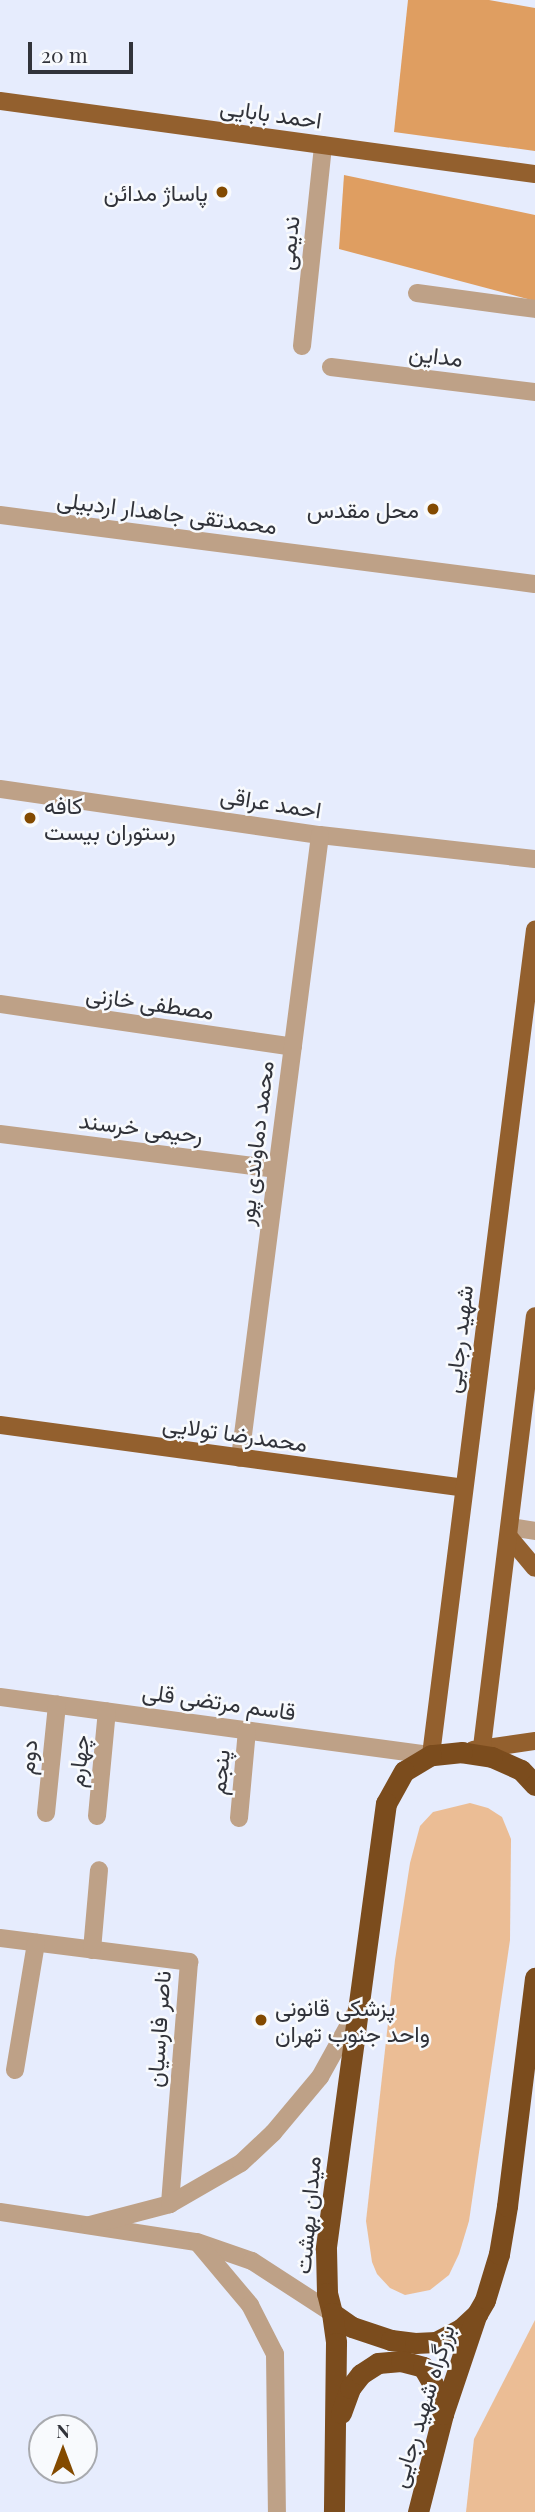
<!DOCTYPE html>
<html>
<head>
<meta charset="utf-8">
<style>
	body { margin:0 }
	#map { position:relative; width:535px; height:2512px; overflow:hidden; background:#e6ecfd; font-family:"Playfair Display",Vazirmatn,serif }
	div>[style] { position:absolute }
	.green>* { inset:0; background:#ebbd95 }
	.forest>* { inset:0; background:#df9e61 }
	.minor>* { height:18px; margin:-9px; padding:0 9px; transform-origin:9px; border-radius:9px; background:#bea187 }
	.major>* { height:18px; margin:-9px; padding:0 9px; transform-origin:9px; border-radius:9px; background:#93602e }
	.highway>* { height:21px; margin:-10.5px; padding:0 10.5px; transform-origin:10.5px; border-radius:10.5px; background:#7b4c1d }
	.dots>* { width:19px; height:19px; translate:-50% -50%; box-sizing:border-box; border:4px solid #f8fafd; border-radius:50% }
	span { translate:-50% -50%; white-space:nowrap; text-align:center; line-height:1.15; -webkit-text-stroke:5px #f8fafd; paint-order:stroke }
	.street-label { font-size:23px; color:#31333a }
	.poi-label { font-size:23px; color:#31333a }
	.right { translate:-100% -50%; text-align:right }
	.left { translate:0 -50%; text-align:left }
	.north { position:absolute; left:28px; top:2414px; width:70px; height:70px; box-sizing:border-box; background:#f8fafd; border:2px solid #a8aaaf; border-radius:50%; rotate:0deg; font-size:19px; font-weight:700; line-height:28px; text-align:center; color:#31333a }
	.north::after { content:''; display:block; margin:auto; width:24px; height:32px; background:#834a00; clip-path:polygon(50% 0,100% 100%,50% 72%,0 100%) }
	.scale { position:absolute; left:28px; top:42px; width:105px; height:32px; box-sizing:border-box; border:4px solid #31333a; border-top:0; padding-left:9px; font-size:21px; line-height:24px; white-space:nowrap; color:#31333a; -webkit-text-stroke:5px #f8fafd; paint-order:stroke }
</style>
</head>
<body>
<div id="map">
	<div class="green">
		<div style="clip-path:polygon(470px 1803px,488px 1808px,502px 1817px,511px 1839px,510px 1940px,469px 2221px,459px 2254px,449px 2275px,430px 2290px,405px 2295px,390px 2288px,377px 2274px,372px 2262px,366px 2221px,395px 1960px,410px 1863px,420px 1826px,433px 1812px)"></div>
		<div style="clip-path:polygon(535px 2320px,535px 2512px,466px 2512px,474px 2439px)"></div>
	</div>
	<div class="forest">
		<div style="clip-path:polygon(408px 0,489px 0,535px 8px,535px 151px,394px 132px)"></div>
		<div style="clip-path:polygon(344px 175px,535px 215px,535px 301px,339px 249px)"></div>
	</div>
	<div class="minor">
		<div style="left:417px;top:293px;width:119px;rotate:7.7deg"></div>
		<div style="left:302px;top:346px;width:202px;rotate:-84deg"></div>
		<div style="left:331px;top:367px;width:206px;rotate:7deg"></div>
		<div style="left:0;top:515px;width:539px;rotate:7.35deg"></div>
		<div style="left:0;top:789px;width:323px;rotate:8.2deg"></div>
		<div style="left:320px;top:835px;width:216px;rotate:6.4deg"></div>
		<div style="left:0;top:1004px;width:296px;rotate:8.3deg"></div>
		<div style="left:0;top:1134px;width:279px;rotate:7.2deg"></div>
		<div style="left:240px;top:1458px;width:628px;rotate:-82.68deg"></div>
		<div style="left:510px;top:1527px;width:25px;rotate:9deg"></div>
		<div style="left:0;top:1697px;width:435px;rotate:7.7deg"></div>
		<div style="left:46px;top:1813px;width:109px;rotate:-84.2deg"></div>
		<div style="left:97px;top:1816px;width:105px;rotate:-84.6deg"></div>
		<div style="left:239px;top:1818px;width:88px;rotate:-84.8deg"></div>
		<div style="left:0;top:1938px;width:191px;rotate:7.2deg"></div>
		<div style="left:189px;top:1962px;width:243px;rotate:94.5deg"></div>
		<div style="left:92px;top:1950px;width:80px;rotate:-85deg"></div>
		<div style="left:15px;top:2070px;width:129px;rotate:-80.6deg"></div>
		<div style="left:0;top:2212px;width:199px;rotate:8.7deg"></div>
		<div style="left:197px;top:2242px;width:58px;rotate:19.1deg"></div>
		<div style="left:252px;top:2261px;width:95px;rotate:33deg"></div>
		<div style="left:90px;top:2225px;width:83px;rotate:-14.7deg"></div>
		<div style="left:170px;top:2204px;width:82px;rotate:-30deg"></div>
		<div style="left:241px;top:2163px;width:44px;rotate:-43.2deg"></div>
		<div style="left:273px;top:2133px;width:73px;rotate:-50deg"></div>
		<div style="left:320px;top:2077px;width:74px;rotate:-61deg"></div>
		<div style="left:198px;top:2243px;width:81px;rotate:50deg"></div>
		<div style="left:250px;top:2305px;width:55px;rotate:63deg"></div>
		<div style="left:275px;top:2354px;width:158px;rotate:89.3deg"></div>
	</div>
	<div class="major">
		<div style="left:0;top:101px;width:540px;rotate:7.77deg"></div>
		<div style="left:0;top:1425px;width:467px;rotate:7.7deg"></div>
		<div style="left:509px;top:1537px;width:40px;rotate:50deg"></div>
		<div style="left:473px;top:1750px;width:63px;rotate:-8.3deg"></div>
		<div style="left:431px;top:1755px;width:832px;rotate:-82.82deg"></div>
		<div style="left:481px;top:1755px;width:442px;rotate:-83deg"></div>
	</div>
	<div class="highway">
		<div style="left:535px;top:1785px;width:21px;rotate:-133deg"></div>
		<div style="left:521px;top:1770px;width:32px;rotate:-156deg"></div>
		<div style="left:492px;top:1757px;width:30px;rotate:-171deg"></div>
		<div style="left:462px;top:1752px;width:31px;rotate:174deg"></div>
		<div style="left:431px;top:1755px;width:31px;rotate:149deg"></div>
		<div style="left:404px;top:1771px;width:37px;rotate:119deg"></div>
		<div style="left:386px;top:1803px;width:450px;rotate:97.7deg"></div>
		<div style="left:326px;top:2249px;width:44px;rotate:88.7deg"></div>
		<div style="left:327px;top:2293px;width:21px;rotate:76deg"></div>
		<div style="left:332px;top:2313px;width:24px;rotate:35deg"></div>
		<div style="left:352px;top:2327px;width:41px;rotate:18.4deg"></div>
		<div style="left:391px;top:2340px;width:24px;rotate:7deg"></div>
		<div style="left:415px;top:2343px;width:21px;rotate:-3deg"></div>
		<div style="left:436px;top:2342px;width:30px;rotate:-28deg"></div>
		<div style="left:462px;top:2328px;width:21px;rotate:-43deg"></div>
		<div style="left:477px;top:2314px;width:16px;rotate:-60deg"></div>
		<div style="left:485px;top:2300px;width:48px;rotate:-73.1deg"></div>
		<div style="left:499px;top:2254px;width:49px;rotate:-80.5deg"></div>
		<div style="left:507px;top:2206px;width:230px;rotate:-83deg"></div>
		<div style="left:332px;top:2313px;width:30px;rotate:82deg"></div>
		<div style="left:336px;top:2343px;width:169px;rotate:90.7deg"></div>
		<div style="left:341px;top:2413px;width:27px;rotate:-70deg"></div>
		<div style="left:350px;top:2388px;width:18px;rotate:-52deg"></div>
		<div style="left:361px;top:2374px;width:20px;rotate:-33deg"></div>
		<div style="left:378px;top:2363px;width:23px;rotate:-5deg"></div>
		<div style="left:401px;top:2361px;width:23px;rotate:15deg"></div>
		<div style="left:423px;top:2367px;width:20px;rotate:60deg"></div>
		<div style="left:433px;top:2384px;width:32px;rotate:72deg"></div>
		<div style="left:418px;top:2512px;width:101px;rotate:-75.7deg"></div>
		<div style="left:443px;top:2414px;width:103px;rotate:-71.4deg"></div>
	</div>
	<div class="dots">
		<div style="left:222px;top:192px;background:#834a00"></div>
		<div style="left:433px;top:509px;background:#834a00"></div>
		<div style="left:30px;top:818px;background:#834a00"></div>
		<div style="left:261px;top:2020px;background:#834a00"></div>
	</div>
	<div class="street-label">
		<span style="left:271px;top:113px;rotate:8deg">احمد بابایی</span>
		<span style="left:288px;top:243px;rotate:-84deg">ندیمی</span>
		<span style="left:436px;top:355px;rotate:7deg">مداین</span>
		<span style="left:167px;top:512px;rotate:7deg">محمدتقی جاهدار اردبیلی</span>
		<span style="left:271px;top:802px;rotate:9deg">احمد عراقی</span>
		<span style="left:150px;top:1002px;rotate:8deg">مصطفی خازنی</span>
		<span style="left:141px;top:1127px;rotate:7deg">رحیمی خرسند</span>
		<span style="left:255px;top:1143px;rotate:-83deg">محمد دماوندی پور</span>
		<span style="left:458px;top:1339px;rotate:-83deg">شهید رجایی</span>
		<span style="left:235px;top:1433px;rotate:8deg">محمدرضا تولایی</span>
		<span style="left:219px;top:1701px;rotate:8deg">قاسم مرتضی قلی</span>
		<span style="left:27px;top:1757px;rotate:-84deg">دوم</span>
		<span style="left:78px;top:1761px;rotate:-84deg">چهارم</span>
		<span style="left:219px;top:1772px;rotate:-84deg">پنجم</span>
		<span style="left:158px;top:2029px;rotate:-86deg">ناصر فارسیان</span>
		<span style="left:307px;top:2215px;rotate:-85deg">میدان بهشت</span>
		<span style="left:422px;top:2406px;rotate:-73deg">بزرگراه شهید رجایی</span>
	</div>
	<div class="poi-label">
		<span class="right" style="left:208px;top:192px">پاساژ مدائن</span>
		<span class="right" style="left:419px;top:509px">محل مقدس</span>
		<span class="left" style="left:44px;top:818px">کافه<br>رستوران بیست</span>
		<span class="left" style="left:275px;top:2020px">پزشکی قانونی<br>واحد جنوب تهران</span>
	</div>
	<div class="north">N</div>
	<div class="scale">20 m</div>
</div>
</body>
</html>
